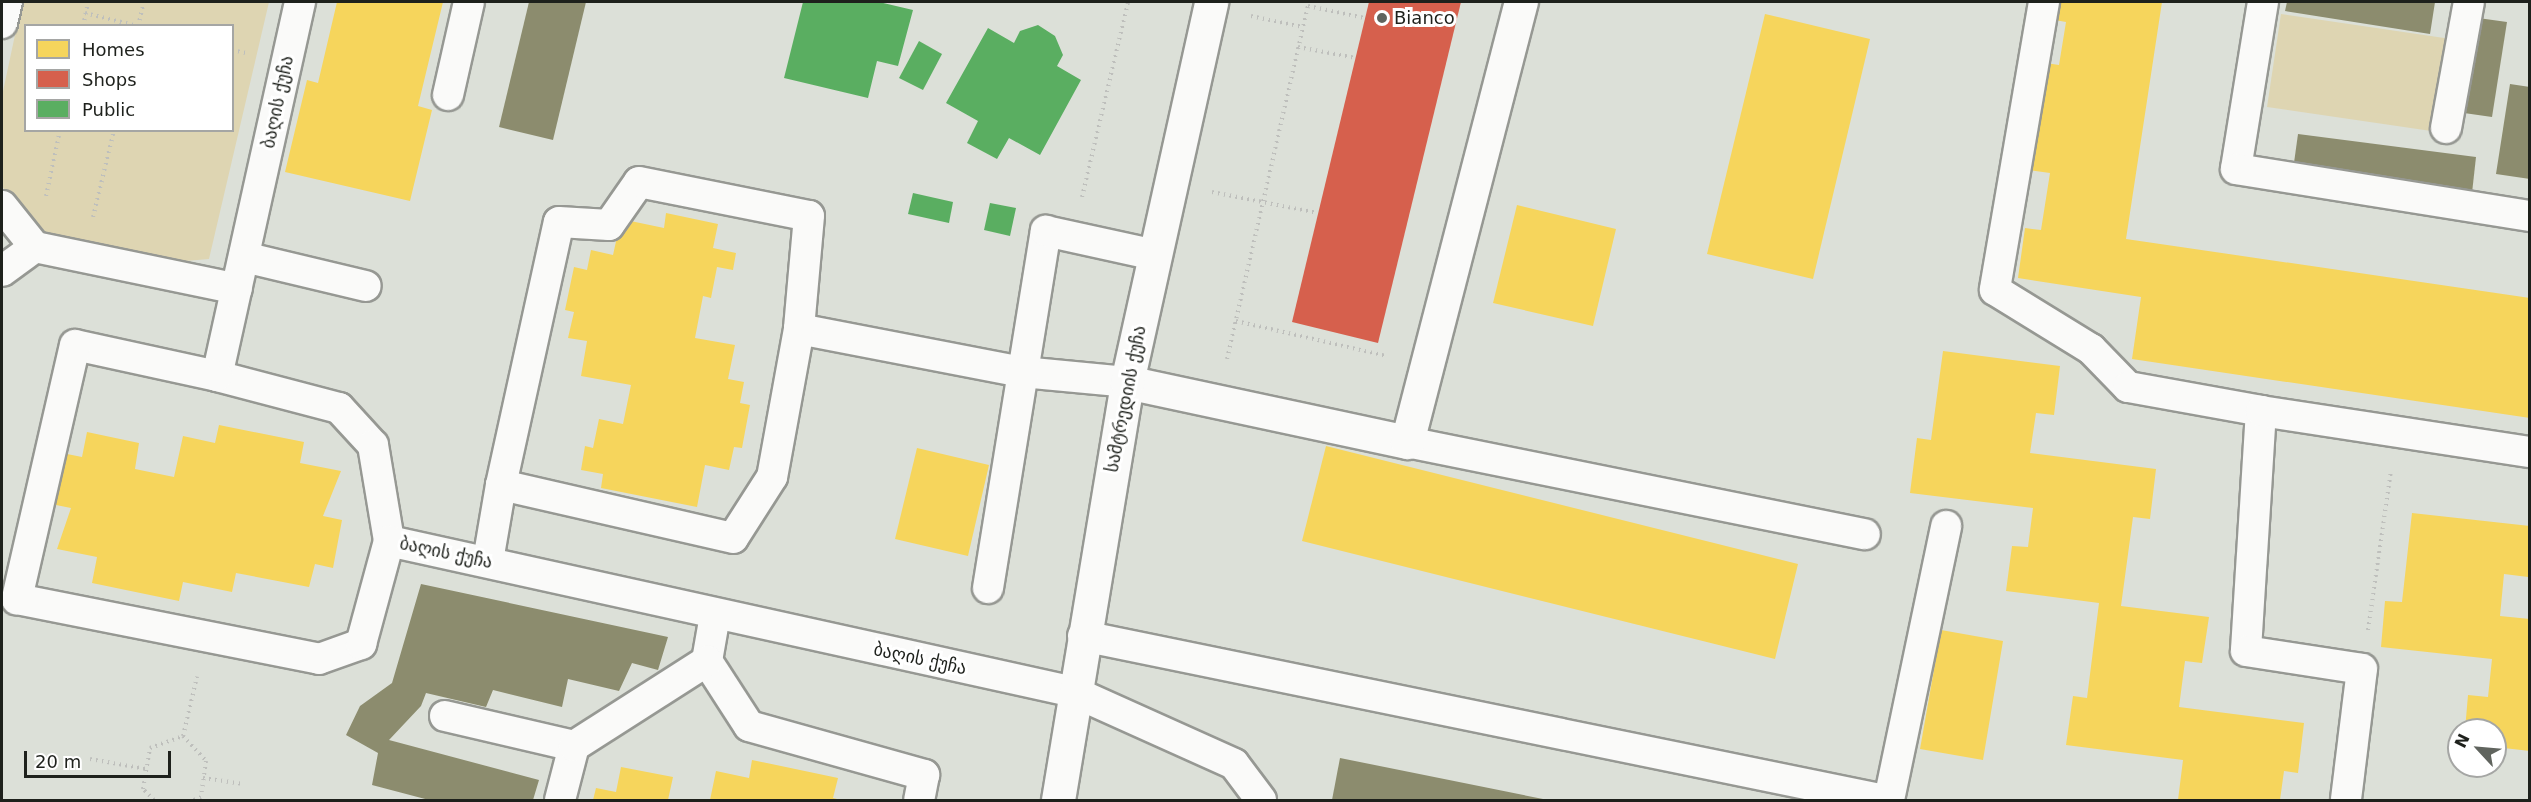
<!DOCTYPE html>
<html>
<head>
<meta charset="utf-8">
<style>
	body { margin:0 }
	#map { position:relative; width:2531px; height:802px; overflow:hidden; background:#dce0d8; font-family:"DejaVu Sans","Noto Sans Georgian",sans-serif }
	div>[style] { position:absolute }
	.green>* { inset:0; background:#ded5b2 }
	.homes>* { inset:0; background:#f6d55c }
	.shops>* { inset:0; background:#d6604d }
	.public>* { inset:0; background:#5aae61 }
	.industry>* { inset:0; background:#8c8c6e }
	.path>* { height:4px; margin-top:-2px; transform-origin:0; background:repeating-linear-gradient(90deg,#bebfbc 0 1.5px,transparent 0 6px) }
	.roads { filter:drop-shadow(2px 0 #969893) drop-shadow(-2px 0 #969893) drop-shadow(0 2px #969893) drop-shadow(0 -2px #969893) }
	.lane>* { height:30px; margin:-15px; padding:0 15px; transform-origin:15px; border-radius:15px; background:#fafaf9 }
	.street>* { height:33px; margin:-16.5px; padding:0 16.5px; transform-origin:16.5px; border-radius:16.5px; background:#fafaf9 }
	.secondary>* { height:33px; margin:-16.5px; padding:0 16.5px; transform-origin:16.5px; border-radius:16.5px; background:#fafaf9 }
	.dots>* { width:16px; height:16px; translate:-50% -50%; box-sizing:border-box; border:3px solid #fff; border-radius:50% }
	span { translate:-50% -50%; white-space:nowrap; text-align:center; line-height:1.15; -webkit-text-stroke:6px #fff; paint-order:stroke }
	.poi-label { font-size:18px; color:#1e211c }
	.left { translate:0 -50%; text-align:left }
	.street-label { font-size:18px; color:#1e211c }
	.frame { position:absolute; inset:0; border:3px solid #1e211c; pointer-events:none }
	.legend { position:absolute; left:24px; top:24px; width:210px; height:108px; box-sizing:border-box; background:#fff; border:2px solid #a5a6a4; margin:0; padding:8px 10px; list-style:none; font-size:18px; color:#1e211c }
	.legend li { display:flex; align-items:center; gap:12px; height:30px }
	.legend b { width:30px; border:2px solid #a5a6a4 }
	.north { position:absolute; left:2447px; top:718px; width:60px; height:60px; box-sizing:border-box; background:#fff; border:2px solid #a5a6a4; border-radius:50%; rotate:296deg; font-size:16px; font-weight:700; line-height:24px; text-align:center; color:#1e211c }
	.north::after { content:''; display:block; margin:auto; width:21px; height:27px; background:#60645e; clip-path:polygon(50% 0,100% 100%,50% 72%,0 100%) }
	.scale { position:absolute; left:24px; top:751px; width:147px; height:27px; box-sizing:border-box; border:3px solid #1e211c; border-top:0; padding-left:8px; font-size:18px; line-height:21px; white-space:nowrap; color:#1e211c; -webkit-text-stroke:4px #fff; paint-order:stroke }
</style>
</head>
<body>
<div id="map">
	<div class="green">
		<div style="clip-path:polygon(evenodd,22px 2px,269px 2px,209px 259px,150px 264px,38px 235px,2px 186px,2px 96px,22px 2px,26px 26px,232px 26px,232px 130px,26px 130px,26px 26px)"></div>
		<div style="clip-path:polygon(2281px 14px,2451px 39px,2438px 132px,2267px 107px)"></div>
	</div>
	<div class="homes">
		<div style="clip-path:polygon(337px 2px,443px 2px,418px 106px,432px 110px,410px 201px,285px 172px,307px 80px,318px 83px)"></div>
		<div style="clip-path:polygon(2051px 2px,2162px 2px,2126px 239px,2530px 298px,2530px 418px,2132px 359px,2141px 297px,2018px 278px,2025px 228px,2041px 230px,2050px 173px,2029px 170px,2046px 63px,2059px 65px,2066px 22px,2049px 19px)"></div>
		<div style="clip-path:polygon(1765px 14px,1870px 39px,1813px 279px,1707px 254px)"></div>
		<div style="clip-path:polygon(1517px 205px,1616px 229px,1593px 326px,1493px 303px)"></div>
		<div style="clip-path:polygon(666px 213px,718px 224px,713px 248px,736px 253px,733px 270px,717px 267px,711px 298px,703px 296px,695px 338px,735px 345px,728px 379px,744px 382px,740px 403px,750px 405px,742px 448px,734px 447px,729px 470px,705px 465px,697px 507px,601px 488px,603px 474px,581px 470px,585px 446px,593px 448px,599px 419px,623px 424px,631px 385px,581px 376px,587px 341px,568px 338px,574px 312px,565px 310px,574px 267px,587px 270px,591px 250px,613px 255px,621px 219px,664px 228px)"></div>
		<div style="clip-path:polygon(1943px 351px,2060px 366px,2054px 415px,2036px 413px,2030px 453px,2156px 469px,2150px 519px,2133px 517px,2121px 606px,2209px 617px,2202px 663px,2185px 661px,2179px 707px,2304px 723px,2298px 773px,2284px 771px,2280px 800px,2178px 800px,2183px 760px,2066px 745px,2073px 696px,2087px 698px,2099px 603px,2006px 591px,2012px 546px,2028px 547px,2033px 508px,1910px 493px,1917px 438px,1931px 440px)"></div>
		<div style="clip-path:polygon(219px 425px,304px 442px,300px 463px,341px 471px,323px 516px,342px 520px,333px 568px,315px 564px,309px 587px,236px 573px,232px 592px,183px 582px,179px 601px,92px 583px,97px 557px,57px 549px,71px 508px,51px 504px,62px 453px,82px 457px,87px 432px,139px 443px,135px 469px,174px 477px,183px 436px,215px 443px)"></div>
		<div style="clip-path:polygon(1326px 446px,1798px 564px,1775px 659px,1302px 541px)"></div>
		<div style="clip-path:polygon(917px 448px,989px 465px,968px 556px,895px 539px)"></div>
		<div style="clip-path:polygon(2412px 513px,2530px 526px,2528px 577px,2504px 574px,2500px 616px,2530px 619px,2530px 751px,2495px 747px,2495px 730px,2465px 730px,2468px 695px,2488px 697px,2492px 659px,2381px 647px,2385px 601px,2402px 602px)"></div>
		<div style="clip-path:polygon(1941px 630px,2003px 641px,1983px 760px,1920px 749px)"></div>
		<div style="clip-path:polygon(752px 760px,838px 778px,833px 798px,841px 800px,710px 800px,716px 771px,749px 778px)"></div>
		<div style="clip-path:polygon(621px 767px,673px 777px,668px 800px,593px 800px,596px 788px,616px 792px)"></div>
	</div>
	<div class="shops">
		<div style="clip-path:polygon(1369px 2px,1461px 2px,1378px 343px,1292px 322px)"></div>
	</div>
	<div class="public">
		<div style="clip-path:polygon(803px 2px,879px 2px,913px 10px,898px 66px,877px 61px,868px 98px,784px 78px)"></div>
		<div style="clip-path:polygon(1038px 25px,1055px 36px,1063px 55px,1057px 66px,1081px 80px,1040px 155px,1009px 138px,997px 159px,967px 143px,978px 121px,946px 103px,988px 28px,1014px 43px,1020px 31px)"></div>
		<div style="clip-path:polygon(919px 41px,942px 54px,923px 90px,899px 78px)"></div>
		<div style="clip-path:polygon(913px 193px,953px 202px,949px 223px,908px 214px)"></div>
		<div style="clip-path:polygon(990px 203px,1016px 208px,1010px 236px,984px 230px)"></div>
	</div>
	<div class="industry">
		<div style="clip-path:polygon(529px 2px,586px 2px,553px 140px,499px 127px)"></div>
		<div style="clip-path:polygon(2287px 2px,2435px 2px,2430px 34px,2285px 11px)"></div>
		<div style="clip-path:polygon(2471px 17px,2507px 22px,2492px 117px,2457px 112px)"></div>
		<div style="clip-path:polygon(2510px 84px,2530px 87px,2530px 179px,2496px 174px)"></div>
		<div style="clip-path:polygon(2298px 134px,2476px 157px,2472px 193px,2293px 170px)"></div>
		<div style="clip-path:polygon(421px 584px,668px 637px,658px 670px,632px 663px,619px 691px,568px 679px,562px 707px,493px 690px,486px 707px,426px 693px,421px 706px,389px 740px,539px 780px,533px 800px,429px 800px,372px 785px,378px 753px,346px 735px,360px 706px,392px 683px)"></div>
		<div style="clip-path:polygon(1340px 758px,1543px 799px,1542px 800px,1332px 800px)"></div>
	</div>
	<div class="path">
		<div style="left:1308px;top:6px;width:58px;rotate:11.9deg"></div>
		<div style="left:85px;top:13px;width:54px;rotate:14deg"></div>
		<div style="left:1251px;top:16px;width:53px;rotate:11.9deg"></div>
		<div style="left:83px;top:26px;width:25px;rotate:-78deg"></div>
		<div style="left:138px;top:26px;width:25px;rotate:-76deg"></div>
		<div style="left:1298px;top:47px;width:59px;rotate:10.7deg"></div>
		<div style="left:232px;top:50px;width:14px;rotate:12deg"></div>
		<div style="left:1212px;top:192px;width:108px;rotate:11.2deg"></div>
		<div style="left:46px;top:196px;width:67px;rotate:-78deg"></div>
		<div style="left:1082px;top:197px;width:200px;rotate:-76.7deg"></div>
		<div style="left:93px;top:217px;width:89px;rotate:-76.4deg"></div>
		<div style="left:1236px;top:321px;width:155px;rotate:13.1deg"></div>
		<div style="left:1227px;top:359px;width:366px;rotate:-77.1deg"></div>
		<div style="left:2368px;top:630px;width:161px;rotate:-81.8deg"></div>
		<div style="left:183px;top:736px;width:34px;rotate:47deg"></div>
		<div style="left:206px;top:761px;width:36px;rotate:98deg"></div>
		<div style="left:201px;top:797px;width:8px;rotate:157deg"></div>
		<div style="left:90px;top:759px;width:57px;rotate:10.1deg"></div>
		<div style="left:203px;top:778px;width:41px;rotate:8.3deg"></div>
		<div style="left:154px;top:800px;width:16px;rotate:-135deg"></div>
		<div style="left:143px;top:789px;width:42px;rotate:-80.3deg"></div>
		<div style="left:150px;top:748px;width:35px;rotate:-20deg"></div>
		<div style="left:183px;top:736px;width:61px;rotate:-76.7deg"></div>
	</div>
	<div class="roads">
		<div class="lane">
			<div style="left:300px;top:2px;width:383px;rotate:102.5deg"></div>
			<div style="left:217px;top:376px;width:126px;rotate:14.7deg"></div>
			<div style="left:339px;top:408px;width:50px;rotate:47.4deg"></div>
			<div style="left:373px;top:445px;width:97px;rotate:80.5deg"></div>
			<div style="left:389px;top:541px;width:701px;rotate:12.43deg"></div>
			<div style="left:1074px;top:692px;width:175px;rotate:24.2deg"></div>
			<div style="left:1234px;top:764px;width:45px;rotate:53.1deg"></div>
			<div style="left:2044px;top:2px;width:292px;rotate:99.7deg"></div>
			<div style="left:1995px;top:290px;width:113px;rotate:31.6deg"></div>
			<div style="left:2091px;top:349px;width:53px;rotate:45.8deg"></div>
			<div style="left:2128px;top:387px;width:135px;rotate:10.2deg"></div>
			<div style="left:2261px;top:411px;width:240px;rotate:93.6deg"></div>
			<div style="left:2246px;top:651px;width:117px;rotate:8.8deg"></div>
			<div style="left:2362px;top:669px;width:132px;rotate:97deg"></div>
			<div style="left:2263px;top:2px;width:169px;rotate:99.2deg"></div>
			<div style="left:2236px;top:169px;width:298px;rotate:9.1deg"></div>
			<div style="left:2px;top:23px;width:22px;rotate:-77deg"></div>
			<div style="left:448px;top:95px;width:95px;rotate:-77.3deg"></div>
			<div style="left:2446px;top:128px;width:128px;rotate:-79.7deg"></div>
			<div style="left:2px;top:206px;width:53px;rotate:51.2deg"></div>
			<div style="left:35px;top:247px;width:206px;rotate:11.7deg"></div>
			<div style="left:244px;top:257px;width:125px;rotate:13.4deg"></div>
			<div style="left:2px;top:271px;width:41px;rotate:-36deg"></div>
			<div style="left:799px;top:329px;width:227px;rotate:10.9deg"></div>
			<div style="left:1022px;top:372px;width:105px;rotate:5.4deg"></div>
			<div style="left:217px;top:376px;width:145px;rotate:-167.7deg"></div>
			<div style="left:75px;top:345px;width:261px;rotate:102.9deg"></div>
			<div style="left:17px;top:599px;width:308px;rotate:11.2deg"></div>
			<div style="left:319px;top:659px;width:45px;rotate:-19.7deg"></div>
			<div style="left:361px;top:644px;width:107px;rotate:-74.8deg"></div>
			<div style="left:2261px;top:411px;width:272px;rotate:8.7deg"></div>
			<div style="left:1407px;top:442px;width:467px;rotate:11.4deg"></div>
			<div style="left:488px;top:561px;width:77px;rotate:-80.3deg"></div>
			<div style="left:501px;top:485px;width:269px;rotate:-77.6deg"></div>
			<div style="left:559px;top:222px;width:50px;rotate:3.4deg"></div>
			<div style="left:609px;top:225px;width:52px;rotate:-55.1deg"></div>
			<div style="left:639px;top:182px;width:173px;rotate:11.3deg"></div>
			<div style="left:809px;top:216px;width:113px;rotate:95.1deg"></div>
			<div style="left:799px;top:329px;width:150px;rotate:100.3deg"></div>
			<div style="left:772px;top:477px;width:72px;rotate:122.6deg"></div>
			<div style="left:733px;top:538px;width:238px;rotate:-167.1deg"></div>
			<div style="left:988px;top:588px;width:362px;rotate:-80.8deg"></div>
			<div style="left:1046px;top:231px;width:112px;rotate:12.4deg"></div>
			<div style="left:715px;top:615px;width:47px;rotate:99.9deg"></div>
			<div style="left:707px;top:661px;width:77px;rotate:57.1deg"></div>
			<div style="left:749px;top:726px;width:182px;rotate:15.6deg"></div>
			<div style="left:924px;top:775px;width:25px;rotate:101deg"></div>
			<div style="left:1083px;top:636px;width:818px;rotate:11.57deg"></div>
			<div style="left:445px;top:716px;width:132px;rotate:13.1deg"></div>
			<div style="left:560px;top:800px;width:56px;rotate:-75.5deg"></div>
			<div style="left:574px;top:746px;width:158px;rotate:-32.6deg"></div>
			<div style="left:1889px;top:800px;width:280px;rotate:-78.2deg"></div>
		</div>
		<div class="street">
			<div style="left:1127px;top:382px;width:286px;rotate:12.1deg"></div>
			<div style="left:1407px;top:442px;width:455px;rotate:-75.5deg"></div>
		</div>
		<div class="secondary">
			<div style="left:1058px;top:800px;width:424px;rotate:-80.6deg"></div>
			<div style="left:1127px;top:382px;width:389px;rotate:-77.5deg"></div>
		</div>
	</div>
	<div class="dots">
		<div style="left:1382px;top:18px;background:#60645e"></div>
	</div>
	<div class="poi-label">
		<span class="left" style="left:1394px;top:18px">Bianco</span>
	</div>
	<div class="street-label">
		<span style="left:278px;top:102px;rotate:-78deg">ბაღის ქუჩა</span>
		<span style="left:1126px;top:399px;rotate:-79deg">სამტრედიის ქუჩა</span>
		<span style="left:446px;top:553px;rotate:12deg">ბაღის ქუჩა</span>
		<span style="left:920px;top:659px;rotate:12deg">ბაღის ქუჩა</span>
	</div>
	<div class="frame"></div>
	<ul class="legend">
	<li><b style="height:16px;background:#f6d55c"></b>Homes</li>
	<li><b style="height:16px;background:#d6604d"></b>Shops</li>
	<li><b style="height:16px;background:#5aae61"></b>Public</li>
	</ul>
	<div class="north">N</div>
	<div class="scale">20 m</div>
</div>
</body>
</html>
